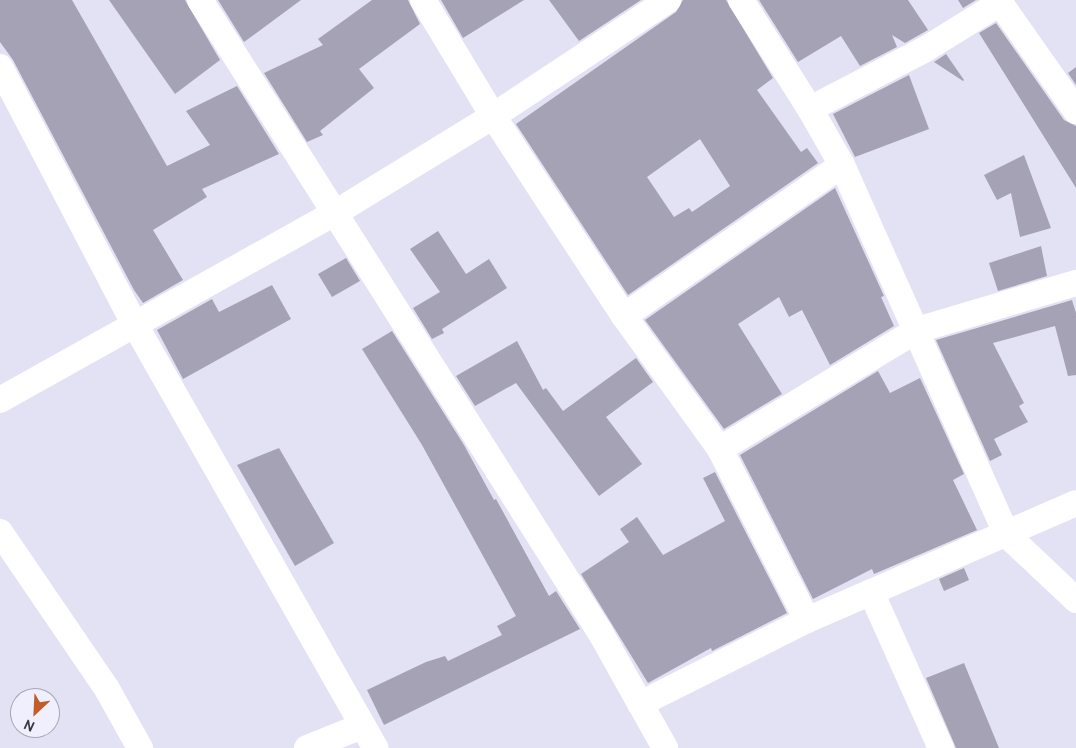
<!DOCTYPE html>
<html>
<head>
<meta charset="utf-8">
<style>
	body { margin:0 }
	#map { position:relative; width:1076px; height:748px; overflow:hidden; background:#e3e1f4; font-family:Cabin,sans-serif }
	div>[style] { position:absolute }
	.building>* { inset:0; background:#a4a2b4 }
	.minor>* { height:26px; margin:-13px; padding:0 13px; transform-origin:13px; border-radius:13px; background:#fff }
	span { translate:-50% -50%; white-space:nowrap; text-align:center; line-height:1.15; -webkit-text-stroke:5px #f0effe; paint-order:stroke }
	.north { position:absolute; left:10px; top:688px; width:50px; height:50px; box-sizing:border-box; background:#f0effe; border:1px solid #a7a6b2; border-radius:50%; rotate:205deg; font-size:14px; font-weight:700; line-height:20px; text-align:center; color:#393840 }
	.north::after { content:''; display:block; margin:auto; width:18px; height:22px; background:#c15c2b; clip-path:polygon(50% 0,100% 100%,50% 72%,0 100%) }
</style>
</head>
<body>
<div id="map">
	<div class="building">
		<div style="clip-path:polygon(0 0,72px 0,167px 166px,210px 145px,186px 111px,237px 86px,279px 154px,202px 189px,207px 197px,153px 230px,183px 280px,143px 303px,134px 290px,13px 60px,0 42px)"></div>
		<div style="clip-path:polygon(109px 0,185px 0,220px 60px,175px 94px)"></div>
		<div style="clip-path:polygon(218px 0,301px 0,244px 42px)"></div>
		<div style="clip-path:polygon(372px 0,408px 0,420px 24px,359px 69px,374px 88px,320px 131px,323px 135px,307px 142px,264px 73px,323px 45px,318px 39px)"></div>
		<div style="clip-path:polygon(441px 0,524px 0,463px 38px)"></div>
		<div style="clip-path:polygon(549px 0,641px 0,579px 41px)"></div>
		<div style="clip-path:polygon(evenodd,683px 0,726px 0,773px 78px,757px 90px,801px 152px,807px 148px,818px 163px,628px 295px,516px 124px,676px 12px,683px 0,700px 139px,730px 186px,692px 212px,689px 208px,674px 217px,647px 177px,700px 139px)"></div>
		<div style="clip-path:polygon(759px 0,908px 0,928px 30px,905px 43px,892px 35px,897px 47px,860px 66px,841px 36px,798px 62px)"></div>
		<div style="clip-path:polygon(958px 0,976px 0,963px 8px)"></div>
		<div style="clip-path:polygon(996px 23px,1064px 120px,1076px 126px,1076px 188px,979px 33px)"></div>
		<div style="clip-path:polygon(946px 54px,964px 80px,963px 81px,934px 62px)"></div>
		<div style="clip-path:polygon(1076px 67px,1076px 85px,1068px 73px)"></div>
		<div style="clip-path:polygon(909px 75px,929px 129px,855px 157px,833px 114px)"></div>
		<div style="clip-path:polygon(1024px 155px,1051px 228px,1020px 237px,1011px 193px,997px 200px,984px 175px)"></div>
		<div style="clip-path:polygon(835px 188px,884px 296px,881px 297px,894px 326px,830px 365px,802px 310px,789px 317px,779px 297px,738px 324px,782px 394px,724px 429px,645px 320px)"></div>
		<div style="clip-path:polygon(438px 231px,466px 274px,489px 259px,507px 288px,442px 329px,444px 333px,432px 339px,413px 308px,440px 292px,410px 249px)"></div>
		<div style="clip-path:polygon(1041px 246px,1047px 276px,998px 291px,989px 263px)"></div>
		<div style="clip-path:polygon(346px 258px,360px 281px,332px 297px,318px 274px)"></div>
		<div style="clip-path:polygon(272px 285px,291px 319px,183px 379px,157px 330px,212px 299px,219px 312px)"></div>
		<div style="clip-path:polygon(1072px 300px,1076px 313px,1076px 375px,1068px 376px,1055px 326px,993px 343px,1024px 403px,1019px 406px,1028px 422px,994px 439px,1002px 455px,990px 461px,936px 340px)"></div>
		<div style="clip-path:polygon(392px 331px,464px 445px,494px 500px,496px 499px,549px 596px,556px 591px,580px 629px,384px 725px,367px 690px,426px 662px,445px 656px,448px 661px,502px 635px,497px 626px,516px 616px,422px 445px,362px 349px)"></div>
		<div style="clip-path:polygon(517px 341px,543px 390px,546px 388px,563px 411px,636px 358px,653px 382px,606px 417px,642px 464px,599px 496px,516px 383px,475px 406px,456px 376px)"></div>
		<div style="clip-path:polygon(878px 371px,890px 393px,920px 378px,964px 474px,953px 480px,977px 530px,874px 574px,872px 569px,813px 599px,740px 455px)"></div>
		<div style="clip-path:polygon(279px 448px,334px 543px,295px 566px,237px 465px)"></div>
		<div style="clip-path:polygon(715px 472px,787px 613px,712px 651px,711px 648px,648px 683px,581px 574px,629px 542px,620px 529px,637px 517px,663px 555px,725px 521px,703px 478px)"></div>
		<div style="clip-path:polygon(964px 568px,969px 580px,944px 591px,939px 579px)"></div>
		<div style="clip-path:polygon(964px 663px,999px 748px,956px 748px,926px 678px)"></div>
	</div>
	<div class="minor">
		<div style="left:200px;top:0;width:748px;rotate:57.67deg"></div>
		<div style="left:600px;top:632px;width:133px;rotate:60.7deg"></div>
		<div style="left:423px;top:0;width:135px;rotate:58.9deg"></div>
		<div style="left:493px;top:116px;width:239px;rotate:56.8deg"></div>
		<div style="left:624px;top:316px;width:164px;rotate:54.2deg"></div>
		<div style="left:720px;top:449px;width:192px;rotate:63deg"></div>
		<div style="left:741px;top:0;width:129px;rotate:57.7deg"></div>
		<div style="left:810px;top:109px;width:64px;rotate:60.3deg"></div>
		<div style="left:842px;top:165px;width:405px;rotate:66deg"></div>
		<div style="left:1007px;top:535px;width:95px;rotate:43.3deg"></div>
		<div style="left:998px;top:0;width:136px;rotate:54.9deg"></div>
		<div style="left:0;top:67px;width:289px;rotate:62.4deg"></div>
		<div style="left:134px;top:323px;width:489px;rotate:60.4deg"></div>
		<div style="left:810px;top:109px;width:128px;rotate:-27.4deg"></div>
		<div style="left:924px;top:50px;width:89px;rotate:-31.7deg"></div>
		<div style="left:624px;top:316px;width:265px;rotate:-34.7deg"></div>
		<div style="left:0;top:400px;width:384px;rotate:-29.2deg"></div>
		<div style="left:335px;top:213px;width:185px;rotate:-31.5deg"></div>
		<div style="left:493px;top:116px;width:210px;rotate:-33.5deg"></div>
		<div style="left:720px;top:449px;width:230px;rotate:-31.1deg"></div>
		<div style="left:917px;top:330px;width:166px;rotate:-16.5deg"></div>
		<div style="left:0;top:532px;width:190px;rotate:55.7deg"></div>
		<div style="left:107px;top:689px;width:68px;rotate:60.8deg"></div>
		<div style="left:872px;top:594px;width:169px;rotate:65.9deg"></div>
		<div style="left:640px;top:704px;width:187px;rotate:-26.7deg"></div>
		<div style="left:807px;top:620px;width:293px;rotate:-23.5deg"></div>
		<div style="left:307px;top:748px;width:59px;rotate:-21.8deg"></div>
	</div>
	<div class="north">N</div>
</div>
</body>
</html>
